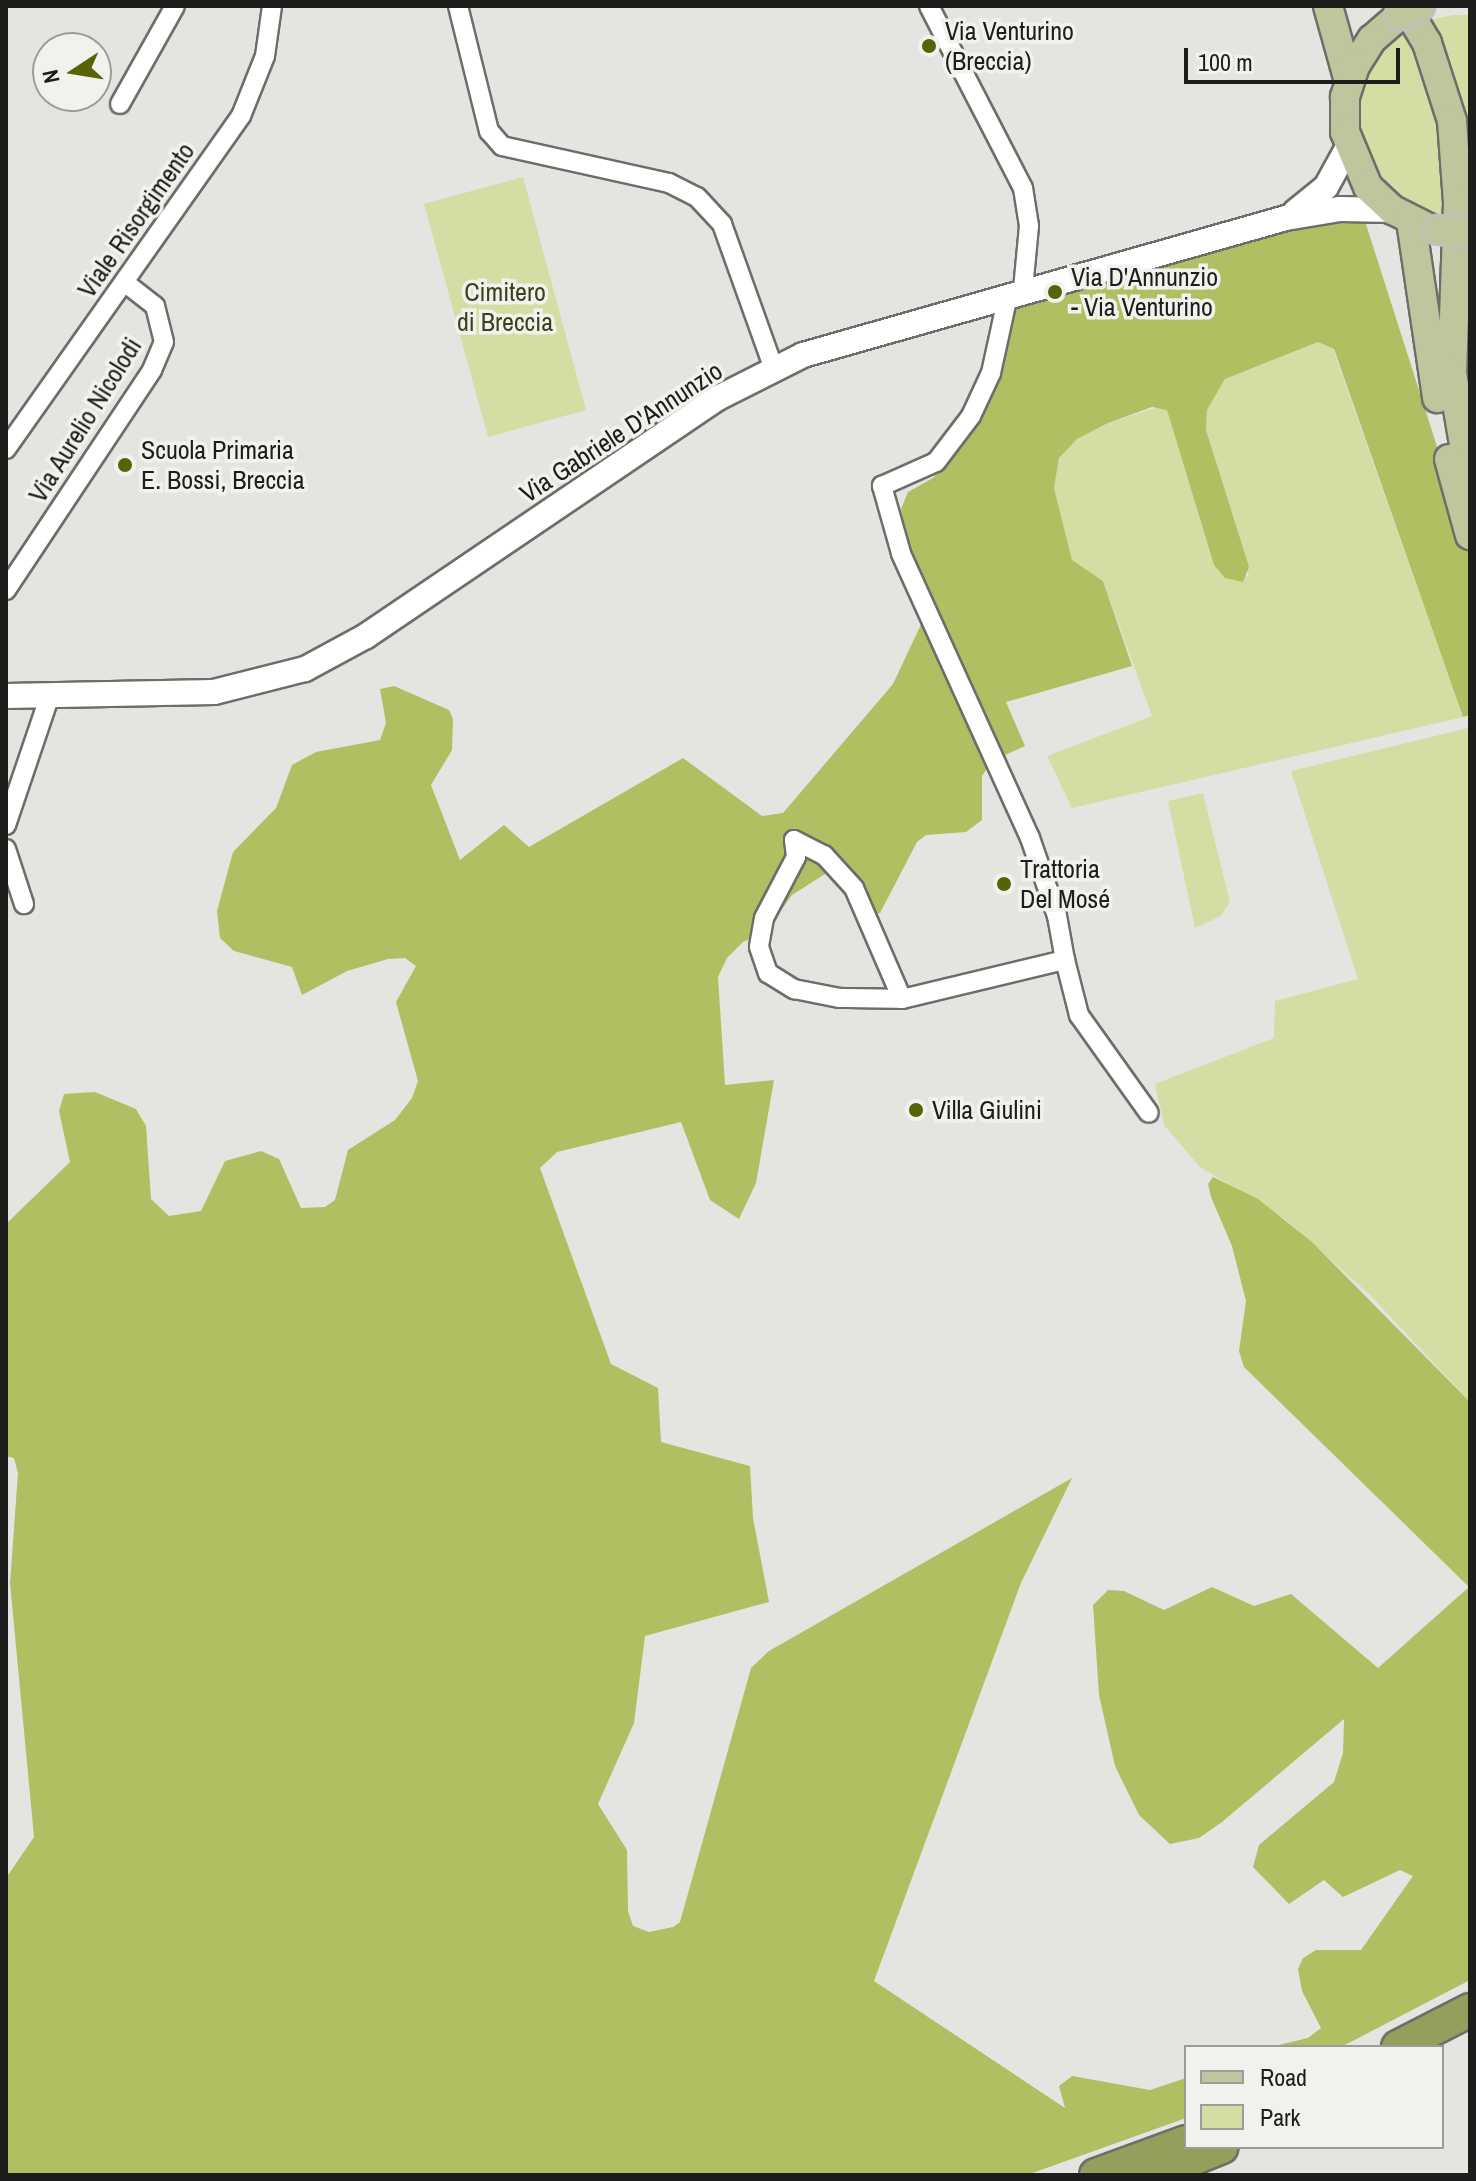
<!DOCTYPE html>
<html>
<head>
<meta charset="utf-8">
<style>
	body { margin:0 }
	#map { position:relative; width:1476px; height:2181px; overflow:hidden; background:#e4e5e0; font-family:"Archivo Narrow",sans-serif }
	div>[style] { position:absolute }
	.green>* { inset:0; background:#d2dea4 }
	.forest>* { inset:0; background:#aec061 }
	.roads { filter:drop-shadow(2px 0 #6d6e6a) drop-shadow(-2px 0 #6d6e6a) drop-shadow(0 2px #6d6e6a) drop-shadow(0 -2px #6d6e6a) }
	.street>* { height:18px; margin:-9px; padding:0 9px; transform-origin:9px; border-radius:9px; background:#fff }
	.secondary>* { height:24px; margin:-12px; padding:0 12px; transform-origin:12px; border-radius:12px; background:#fff }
	.primary>* { height:28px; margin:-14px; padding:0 14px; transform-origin:14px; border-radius:14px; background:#bec69d }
	.highway>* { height:32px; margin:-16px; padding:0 16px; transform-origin:16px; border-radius:16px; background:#92a05b }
	.bridges { filter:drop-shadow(2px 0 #c0c0bf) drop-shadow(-2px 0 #c0c0bf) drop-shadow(0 2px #c0c0bf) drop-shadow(0 -2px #c0c0bf) }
	.primary-bridge>* { height:28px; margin:-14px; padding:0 14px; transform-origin:14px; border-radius:14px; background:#bec69d }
	.dots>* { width:22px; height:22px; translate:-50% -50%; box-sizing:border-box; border:4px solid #f1f2ed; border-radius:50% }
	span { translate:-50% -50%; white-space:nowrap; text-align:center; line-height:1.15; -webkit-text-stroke:7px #f1f2ed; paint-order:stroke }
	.poi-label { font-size:26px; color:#1d1e1c }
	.left { translate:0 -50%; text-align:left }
	.street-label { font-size:26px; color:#1d1e1c }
	.park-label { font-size:26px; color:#3b421a }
	.frame { position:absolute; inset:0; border:8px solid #1d1e1c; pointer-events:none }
	.legend { position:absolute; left:1184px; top:2045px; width:260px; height:104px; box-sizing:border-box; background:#f1f2ed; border:2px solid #9c9d99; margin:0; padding:10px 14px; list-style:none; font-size:24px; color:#1d1e1c }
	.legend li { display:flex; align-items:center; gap:16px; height:40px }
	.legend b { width:40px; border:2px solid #9c9d99 }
	.north { position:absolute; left:32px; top:32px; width:80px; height:80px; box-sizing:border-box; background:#f1f2ed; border:2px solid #9c9d99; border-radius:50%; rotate:258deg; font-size:22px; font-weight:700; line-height:32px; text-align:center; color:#1d1e1c }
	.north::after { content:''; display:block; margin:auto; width:28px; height:36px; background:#576305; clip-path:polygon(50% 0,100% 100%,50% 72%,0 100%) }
	.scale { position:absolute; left:1184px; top:48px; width:216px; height:36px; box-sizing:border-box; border:4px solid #1d1e1c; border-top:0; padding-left:10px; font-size:24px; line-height:28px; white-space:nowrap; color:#1d1e1c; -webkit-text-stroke:6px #f1f2ed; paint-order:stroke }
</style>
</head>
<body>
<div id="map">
	<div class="green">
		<div style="clip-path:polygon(1453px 15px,1470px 15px,1470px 218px,1426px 21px)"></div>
		<div style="clip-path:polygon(1407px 27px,1443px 123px,1447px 219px,1403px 203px,1369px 171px,1354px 114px,1370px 61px)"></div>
		<div style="clip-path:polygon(523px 177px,586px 410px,488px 437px,424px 204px)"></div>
		<div style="clip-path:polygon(1318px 342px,1333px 349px,1463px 717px,1072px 808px,1047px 756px,1152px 716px,1103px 581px,1072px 561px,1054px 488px,1059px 458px,1077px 439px,1108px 423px,1161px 406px,1167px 410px,1214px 565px,1249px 577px,1206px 430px,1207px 410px,1225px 379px)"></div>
		<div style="clip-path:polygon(1468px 728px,1470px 735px,1470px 1402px,1370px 1295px,1285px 1219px,1200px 1167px,1164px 1125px,1155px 1084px,1274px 1038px,1275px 1001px,1358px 979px,1291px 771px)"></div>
		<div style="clip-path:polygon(1203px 793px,1230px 902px,1221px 916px,1195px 928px,1168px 801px)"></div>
	</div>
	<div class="forest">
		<div style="clip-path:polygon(1364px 218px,1470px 550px,1470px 715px,1463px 717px,1334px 349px,1318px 342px,1225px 379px,1207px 410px,1206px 430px,1249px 567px,1243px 582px,1225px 578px,1214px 565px,1167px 410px,1152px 407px,1108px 423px,1077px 439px,1059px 458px,1054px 488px,1072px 560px,1103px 581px,1132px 666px,1006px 702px,1025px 746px,996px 759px,908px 550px,901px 509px,908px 492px,933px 478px,967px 440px,983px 410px,1012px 305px,1296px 225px)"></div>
		<div style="clip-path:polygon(924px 618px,992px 761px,982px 776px,982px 820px,966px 832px,926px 835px,917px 842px,880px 913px,869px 916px,832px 875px,825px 874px,792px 895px,767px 930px,743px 942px,727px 958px,718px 977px,725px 1085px,774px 1080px,756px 1183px,739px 1219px,710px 1200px,681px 1122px,557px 1152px,540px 1168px,611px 1364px,658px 1388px,661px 1442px,750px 1466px,753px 1518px,769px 1602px,645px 1636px,634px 1723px,598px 1804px,627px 1850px,628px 1911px,633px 1926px,649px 1932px,673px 1927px,680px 1922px,751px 1668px,769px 1651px,1072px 1478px,1021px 1583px,874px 1981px,1065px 2108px,1059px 2086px,1072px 2076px,1150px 2090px,1186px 2078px,1186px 2118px,1027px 2175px,6px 2175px,6px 1878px,34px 1837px,10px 1583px,18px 1473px,14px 1458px,6px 1456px,6px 1224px,70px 1162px,59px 1111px,64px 1094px,95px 1092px,136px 1109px,146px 1126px,151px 1199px,169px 1216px,201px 1211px,225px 1161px,261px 1151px,279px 1159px,301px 1208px,325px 1207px,335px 1200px,348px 1150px,395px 1120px,412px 1098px,418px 1081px,396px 1002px,416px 966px,405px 958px,388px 959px,347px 971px,302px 995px,292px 967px,234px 951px,220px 938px,217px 911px,233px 852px,276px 808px,292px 765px,316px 752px,380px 740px,386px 723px,380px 689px,394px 686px,449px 710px,453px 719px,452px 750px,431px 785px,460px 860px,504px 825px,529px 847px,683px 758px,762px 816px,783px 813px,893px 684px)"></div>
		<div style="clip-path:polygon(1213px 1177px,1258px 1199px,1312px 1242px,1470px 1402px,1470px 1980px,1341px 2047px,1270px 2047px,1308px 2038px,1321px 2028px,1302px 1991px,1298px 1969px,1303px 1958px,1316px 1950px,1361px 1950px,1413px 1876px,1400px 1870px,1343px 1897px,1324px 1880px,1289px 1904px,1253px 1867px,1259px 1845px,1334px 1782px,1343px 1753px,1344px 1719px,1222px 1822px,1199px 1838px,1170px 1844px,1139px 1815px,1115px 1766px,1099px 1695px,1093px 1605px,1108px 1590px,1124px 1591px,1164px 1610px,1212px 1587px,1254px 1606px,1291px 1594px,1378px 1668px,1469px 1587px,1244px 1367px,1239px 1351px,1246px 1301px,1232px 1246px,1211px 1197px,1208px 1184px)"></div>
	</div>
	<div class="roads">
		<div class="street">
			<div style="left:458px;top:6px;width:129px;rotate:76.1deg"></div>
			<div style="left:489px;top:131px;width:20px;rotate:49deg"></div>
			<div style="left:502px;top:146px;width:171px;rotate:12.5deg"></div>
			<div style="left:669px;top:183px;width:31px;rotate:27deg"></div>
			<div style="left:697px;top:197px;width:37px;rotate:47deg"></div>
			<div style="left:722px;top:224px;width:154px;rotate:70.3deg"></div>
			<div style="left:929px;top:6px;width:205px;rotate:62.7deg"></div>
			<div style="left:1023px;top:188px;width:38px;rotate:81deg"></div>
			<div style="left:1029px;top:226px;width:64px;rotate:95.4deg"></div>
			<div style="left:120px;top:104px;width:112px;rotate:-60.7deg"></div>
			<div style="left:6px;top:449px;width:408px;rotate:-54.8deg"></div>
			<div style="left:241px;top:116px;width:65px;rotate:-68.2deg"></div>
			<div style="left:265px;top:56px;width:50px;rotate:-82deg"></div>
			<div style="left:6px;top:590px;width:264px;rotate:-56.4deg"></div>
			<div style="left:152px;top:370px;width:30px;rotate:-67deg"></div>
			<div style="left:164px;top:342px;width:37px;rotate:-104deg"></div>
			<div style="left:155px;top:306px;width:39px;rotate:-142deg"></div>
			<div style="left:6px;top:825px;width:137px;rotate:-71.3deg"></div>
			<div style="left:794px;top:840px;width:34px;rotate:27deg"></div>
			<div style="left:824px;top:855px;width:45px;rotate:47.7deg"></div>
			<div style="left:854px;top:888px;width:121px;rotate:66.6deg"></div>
			<div style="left:902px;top:999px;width:168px;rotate:-13.5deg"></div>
			<div style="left:1065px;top:960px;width:45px;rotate:-100.3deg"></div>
			<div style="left:1057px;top:916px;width:83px;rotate:-109.1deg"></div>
			<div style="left:1030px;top:838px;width:313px;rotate:-114.4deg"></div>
			<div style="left:901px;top:553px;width:70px;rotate:-105.8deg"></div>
			<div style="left:882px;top:486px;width:59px;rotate:-24deg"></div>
			<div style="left:936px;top:462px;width:58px;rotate:-52.7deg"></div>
			<div style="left:971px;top:416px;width:47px;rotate:-65.1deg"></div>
			<div style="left:991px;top:373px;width:80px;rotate:-77.7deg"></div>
			<div style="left:794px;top:840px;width:17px;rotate:83deg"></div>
			<div style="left:796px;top:857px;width:69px;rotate:117.7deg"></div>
			<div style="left:764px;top:918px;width:29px;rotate:100deg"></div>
			<div style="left:759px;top:947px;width:28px;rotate:71deg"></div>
			<div style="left:768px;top:973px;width:31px;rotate:32deg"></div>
			<div style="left:794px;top:989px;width:47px;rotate:11.1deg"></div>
			<div style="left:840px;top:998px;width:62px;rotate:0.9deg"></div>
			<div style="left:6px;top:849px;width:58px;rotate:71.9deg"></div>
			<div style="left:1065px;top:960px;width:57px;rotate:75.7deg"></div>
			<div style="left:1079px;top:1015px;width:120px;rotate:54.5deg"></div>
		</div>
		<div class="secondary">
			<div style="left:1295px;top:212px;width:40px;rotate:-39deg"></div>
			<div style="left:1326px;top:187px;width:46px;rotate:-61.2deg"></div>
			<div style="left:6px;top:696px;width:208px;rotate:-1.1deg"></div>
			<div style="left:214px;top:692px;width:94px;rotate:-14.2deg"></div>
			<div style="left:305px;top:669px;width:69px;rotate:-28.4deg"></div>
			<div style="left:366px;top:636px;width:425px;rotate:-34.1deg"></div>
			<div style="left:718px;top:398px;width:95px;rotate:-26.8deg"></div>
			<div style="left:803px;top:355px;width:502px;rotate:-15.84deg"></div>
			<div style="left:1286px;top:218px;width:55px;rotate:-9.5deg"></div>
			<div style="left:1340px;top:209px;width:53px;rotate:1.1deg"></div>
		</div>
		<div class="primary">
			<div style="left:1328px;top:6px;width:78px;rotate:74.4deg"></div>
			<div style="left:1405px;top:6px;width:43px;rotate:59.3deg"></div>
			<div style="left:1427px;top:43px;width:82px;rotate:72.2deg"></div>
			<div style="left:1452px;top:121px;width:82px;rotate:85.8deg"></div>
			<div style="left:1458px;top:203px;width:170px;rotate:92deg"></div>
			<div style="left:1452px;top:373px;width:109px;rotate:80.5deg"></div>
			<div style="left:1400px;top:15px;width:37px;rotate:139deg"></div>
			<div style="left:1372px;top:39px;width:32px;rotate:122deg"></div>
			<div style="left:1355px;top:66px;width:33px;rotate:108deg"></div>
			<div style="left:1345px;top:97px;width:35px;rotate:90deg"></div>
			<div style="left:1345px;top:132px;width:60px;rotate:67.3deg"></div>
			<div style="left:1368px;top:187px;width:34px;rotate:43deg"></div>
			<div style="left:1393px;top:210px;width:40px;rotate:26.6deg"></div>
			<div style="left:1411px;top:221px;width:179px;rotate:81.6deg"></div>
			<div style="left:1449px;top:459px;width:79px;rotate:74.6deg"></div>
		</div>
		<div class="highway">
			<div style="left:1398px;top:2047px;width:81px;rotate:-27.2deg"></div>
			<div style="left:1165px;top:2170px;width:61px;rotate:-22deg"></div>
			<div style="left:1096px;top:2175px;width:96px;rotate:-20.1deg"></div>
		</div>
	</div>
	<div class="bridges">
		<div class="primary-bridge">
			<div style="left:1400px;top:15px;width:22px;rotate:-24deg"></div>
			<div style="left:1438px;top:230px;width:32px;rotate:4deg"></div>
		</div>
	</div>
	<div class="dots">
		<div style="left:929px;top:46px;background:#576305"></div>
		<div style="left:1055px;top:292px;background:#576305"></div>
		<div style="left:125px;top:465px;background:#576305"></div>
		<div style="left:1004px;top:884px;background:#576305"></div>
		<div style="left:916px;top:1110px;background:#576305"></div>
	</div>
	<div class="poi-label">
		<span class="left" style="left:945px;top:46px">Via Venturino<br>(Breccia)</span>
		<span class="left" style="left:1071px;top:292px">Via D'Annunzio<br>- Via Venturino</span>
		<span class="left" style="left:141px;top:465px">Scuola Primaria<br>E. Bossi, Breccia</span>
		<span class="left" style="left:1020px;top:884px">Trattoria<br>Del Mosé</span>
		<span class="left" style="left:932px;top:1110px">Villa Giulini</span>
	</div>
	<div class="street-label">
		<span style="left:136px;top:220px;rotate:-55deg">Viale Risorgimento</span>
		<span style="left:85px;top:420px;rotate:-58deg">Via Aurelio Nicolodi</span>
		<span style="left:621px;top:432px;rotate:-33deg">Via Gabriele D'Annunzio</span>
	</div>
	<div class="park-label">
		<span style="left:505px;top:307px">Cimitero<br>di Breccia</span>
	</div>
	<div class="frame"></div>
	<ul class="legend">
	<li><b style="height:10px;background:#bec69d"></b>Road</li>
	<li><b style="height:22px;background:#d2dea4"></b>Park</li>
	</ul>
	<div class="north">N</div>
	<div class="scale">100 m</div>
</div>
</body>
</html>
